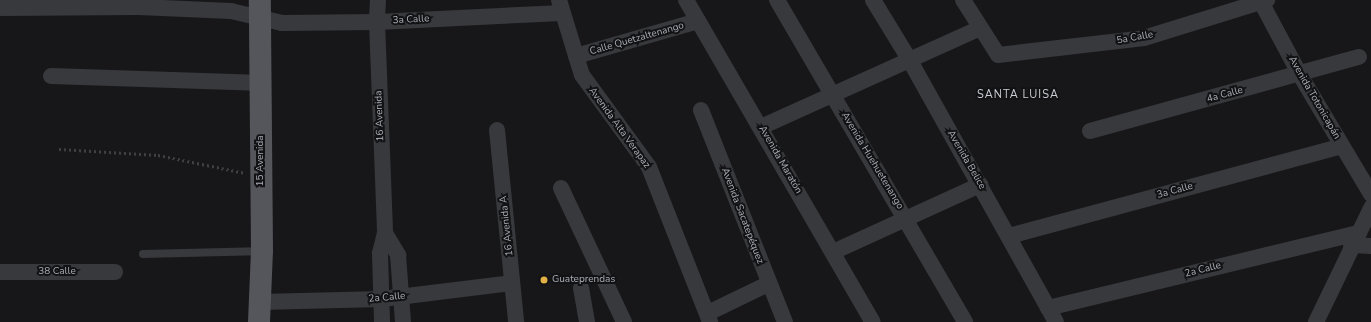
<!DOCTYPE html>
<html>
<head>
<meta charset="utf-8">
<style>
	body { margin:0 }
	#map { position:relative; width:1371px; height:322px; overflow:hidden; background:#171719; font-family:"Nunito Sans",sans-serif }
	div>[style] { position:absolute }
	.path>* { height:2.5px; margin-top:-1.25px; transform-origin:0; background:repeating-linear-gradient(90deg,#3e4044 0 2px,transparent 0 5px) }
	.lane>* { height:8px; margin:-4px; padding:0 4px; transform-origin:4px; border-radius:4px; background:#38393d }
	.street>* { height:16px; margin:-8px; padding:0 8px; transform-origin:8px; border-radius:8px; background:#38393d }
	.primary>* { height:22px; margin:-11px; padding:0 11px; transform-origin:11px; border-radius:11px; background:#55565c }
	.dots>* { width:11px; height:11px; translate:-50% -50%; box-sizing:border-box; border:2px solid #121214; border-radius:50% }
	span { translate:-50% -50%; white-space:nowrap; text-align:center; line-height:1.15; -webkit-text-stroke:4px #121214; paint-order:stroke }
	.street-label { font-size:10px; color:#aaaeb7 }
	.poi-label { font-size:10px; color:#aaaeb7 }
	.left { translate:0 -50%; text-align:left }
	.neighbourhood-label { font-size:11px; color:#cbcdd4; letter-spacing:1px }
</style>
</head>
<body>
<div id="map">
	<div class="path">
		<div style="left:59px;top:149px;width:99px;rotate:3.5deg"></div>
		<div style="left:158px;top:155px;width:89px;rotate:11.7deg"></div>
	</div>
	<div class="lane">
		<div style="left:143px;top:254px;width:119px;rotate:-1.4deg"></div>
	</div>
	<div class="street">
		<div style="left:378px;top:0;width:22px;rotate:93deg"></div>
		<div style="left:377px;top:22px;width:211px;rotate:87.8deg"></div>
		<div style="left:385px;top:233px;width:21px;rotate:104deg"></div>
		<div style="left:380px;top:253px;width:69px;rotate:88.3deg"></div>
		<div style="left:559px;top:0;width:78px;rotate:73deg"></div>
		<div style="left:582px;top:75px;width:114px;rotate:53.9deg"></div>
		<div style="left:649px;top:167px;width:167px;rotate:68.5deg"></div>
		<div style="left:686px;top:0;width:372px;rotate:59.9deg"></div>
		<div style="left:777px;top:0;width:373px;rotate:59.7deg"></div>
		<div style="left:873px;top:0;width:69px;rotate:58.6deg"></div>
		<div style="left:909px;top:59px;width:301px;rotate:60.8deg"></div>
		<div style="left:963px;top:0;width:65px;rotate:57.5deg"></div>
		<div style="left:998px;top:55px;width:147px;rotate:-6.6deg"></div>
		<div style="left:1144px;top:38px;width:129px;rotate:-17.2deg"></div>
		<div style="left:1260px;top:0;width:85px;rotate:61.9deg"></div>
		<div style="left:1300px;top:75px;width:139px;rotate:59.2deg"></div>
		<div style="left:0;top:8px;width:139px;rotate:-0.4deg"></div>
		<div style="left:139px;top:7px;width:92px;rotate:2.5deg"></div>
		<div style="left:231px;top:11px;width:52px;rotate:13.2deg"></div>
		<div style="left:282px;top:23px;width:95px;rotate:-0.6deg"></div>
		<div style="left:377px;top:22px;width:185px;rotate:-2.8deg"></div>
		<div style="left:576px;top:56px;width:127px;rotate:-16deg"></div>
		<div style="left:51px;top:76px;width:210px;rotate:1.9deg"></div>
		<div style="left:701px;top:110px;width:228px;rotate:68.4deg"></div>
		<div style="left:761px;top:127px;width:240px;rotate:-24.3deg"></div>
		<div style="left:497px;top:130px;width:193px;rotate:84.3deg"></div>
		<div style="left:1090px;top:131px;width:279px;rotate:-15.4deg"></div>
		<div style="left:561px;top:188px;width:148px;rotate:64.8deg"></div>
		<div style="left:385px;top:233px;width:26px;rotate:59deg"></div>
		<div style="left:398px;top:255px;width:67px;rotate:85.7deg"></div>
		<div style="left:1009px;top:236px;width:345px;rotate:-15.1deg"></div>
		<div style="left:1351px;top:245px;width:20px;rotate:3deg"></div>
		<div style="left:833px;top:252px;width:162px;rotate:-24.5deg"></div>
		<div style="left:0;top:272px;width:115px"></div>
		<div style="left:581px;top:288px;width:35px;rotate:80deg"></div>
		<div style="left:260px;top:302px;width:122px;rotate:-1.4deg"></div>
		<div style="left:382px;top:299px;width:131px;rotate:-7deg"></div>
		<div style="left:1048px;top:308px;width:320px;rotate:-13.6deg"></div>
		<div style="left:708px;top:313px;width:67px;rotate:-25.8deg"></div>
		<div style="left:1316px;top:322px;width:127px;rotate:-64.2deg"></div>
	</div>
	<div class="primary">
		<div style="left:259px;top:322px;width:71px;rotate:-87.6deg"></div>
		<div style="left:262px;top:251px;width:251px;rotate:-90.5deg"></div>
	</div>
	<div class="dots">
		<div style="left:544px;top:280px;background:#e1b047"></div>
	</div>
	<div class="street-label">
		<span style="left:411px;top:20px;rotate:-3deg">3a Calle</span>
		<span style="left:1135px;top:38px;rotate:-10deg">5a Calle</span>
		<span style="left:637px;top:39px;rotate:-16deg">Calle Quetzaltenango</span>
		<span style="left:1225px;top:95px;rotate:-15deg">4a Calle</span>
		<span style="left:1314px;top:98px;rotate:60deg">Avenida Totonicapán</span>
		<span style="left:380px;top:116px;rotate:-92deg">16 Avenida</span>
		<span style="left:619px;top:128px;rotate:54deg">Avenida Alta Verapaz</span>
		<span style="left:780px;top:160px;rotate:60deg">Avenida Maratón</span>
		<span style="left:966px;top:160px;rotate:60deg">Avenida Belice</span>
		<span style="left:261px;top:161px;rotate:-90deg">15 Avenida</span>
		<span style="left:872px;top:161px;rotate:59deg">Avenida Huehuetenango</span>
		<span style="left:1175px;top:191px;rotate:-15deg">3a Calle</span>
		<span style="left:742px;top:216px;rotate:69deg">Avenida Sacatepéquez</span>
		<span style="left:507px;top:226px;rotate:-96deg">16 Avenida A</span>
		<span style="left:1203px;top:270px;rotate:-14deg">2a Calle</span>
		<span style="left:57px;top:272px">38 Calle</span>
		<span style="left:387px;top:298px;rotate:-5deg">2a Calle</span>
	</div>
	<div class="poi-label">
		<span class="left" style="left:552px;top:280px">Guateprendas</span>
	</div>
	<div class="neighbourhood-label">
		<span style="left:1018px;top:95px">SANTA LUISA</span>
	</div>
</div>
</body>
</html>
